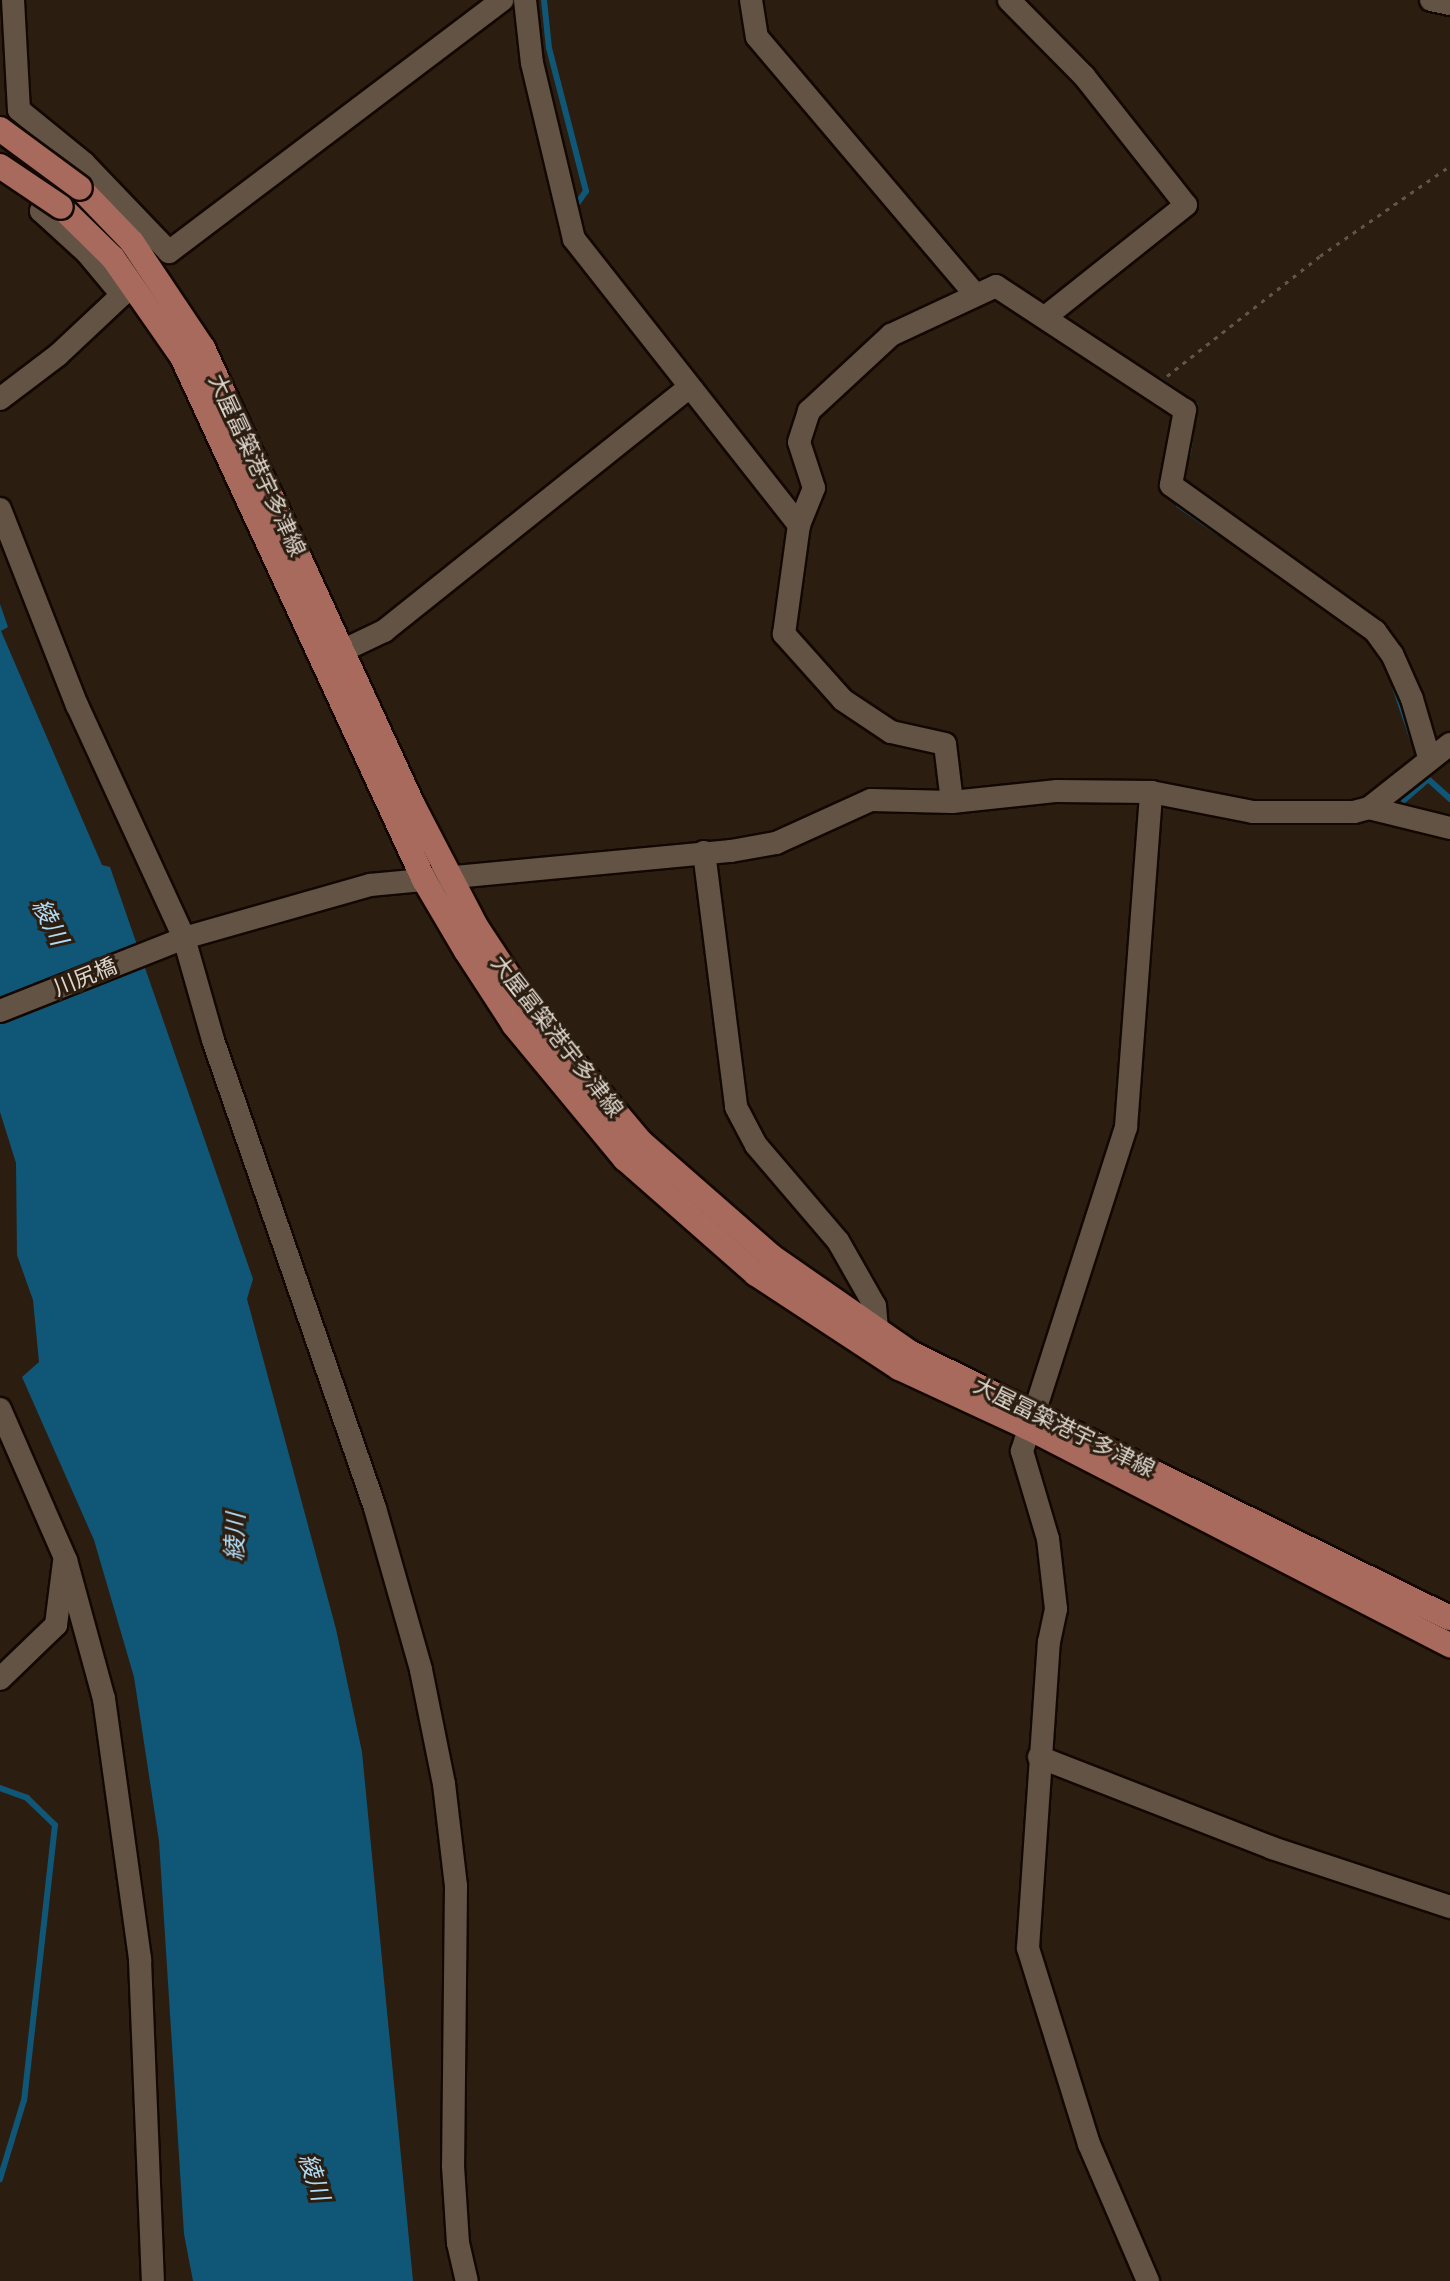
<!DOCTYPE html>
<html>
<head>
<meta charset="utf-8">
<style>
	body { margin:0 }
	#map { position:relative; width:1450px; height:2281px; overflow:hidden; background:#2b1e11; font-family:"Space Grotesk","Noto Sans JP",sans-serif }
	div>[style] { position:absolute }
	.water>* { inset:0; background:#105677 }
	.stream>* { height:6px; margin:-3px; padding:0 3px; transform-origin:3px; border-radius:3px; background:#105677 }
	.path>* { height:3px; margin-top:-1.5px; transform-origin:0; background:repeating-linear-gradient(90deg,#62564b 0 4px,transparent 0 10px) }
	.roads { filter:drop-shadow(2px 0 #130801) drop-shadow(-2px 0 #130801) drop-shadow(0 2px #130801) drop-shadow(0 -2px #130801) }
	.minor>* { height:22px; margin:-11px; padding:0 11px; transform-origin:11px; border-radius:11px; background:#625345 }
	.major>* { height:24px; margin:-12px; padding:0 12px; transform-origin:12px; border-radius:12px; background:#a76a5d }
	.bridges { filter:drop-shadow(2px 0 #130801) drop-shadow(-2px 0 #130801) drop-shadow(0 2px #130801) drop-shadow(0 -2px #130801) }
	.major-bridge>* { height:24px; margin:-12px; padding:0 12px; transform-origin:12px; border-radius:12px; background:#a76a5d }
	span { translate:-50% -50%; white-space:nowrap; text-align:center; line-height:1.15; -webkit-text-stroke:6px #2b1e11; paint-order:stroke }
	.street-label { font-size:22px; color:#ded5cc }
	.water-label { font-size:24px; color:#b2daf3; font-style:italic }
</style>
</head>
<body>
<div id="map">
	<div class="water">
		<div style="clip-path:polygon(0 604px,8px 627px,1px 631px,102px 865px,110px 867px,253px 1279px,247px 1299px,336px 1629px,362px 1752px,413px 2281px,193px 2281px,184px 2234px,159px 1841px,134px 1677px,94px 1540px,22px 1377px,39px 1362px,33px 1300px,17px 1255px,16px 1163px,0 1112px)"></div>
	</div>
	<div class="stream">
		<div style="left:544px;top:0;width:48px;rotate:84.1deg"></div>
		<div style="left:549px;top:48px;width:148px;rotate:75.5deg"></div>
		<div style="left:586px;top:191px;width:19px;rotate:125deg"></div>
		<div style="left:1159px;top:380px;width:44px;rotate:34.8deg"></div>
		<div style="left:1195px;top:405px;width:49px;rotate:98.3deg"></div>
		<div style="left:1179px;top:505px;width:47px;rotate:34.7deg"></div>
		<div style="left:1395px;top:687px;width:53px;rotate:71.2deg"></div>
		<div style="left:1404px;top:800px;width:32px;rotate:-41deg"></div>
		<div style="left:1428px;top:779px;width:30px;rotate:42deg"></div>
		<div style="left:0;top:1788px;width:29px;rotate:20deg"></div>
		<div style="left:27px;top:1798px;width:39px;rotate:44deg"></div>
		<div style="left:55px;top:1825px;width:277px;rotate:96.4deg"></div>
		<div style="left:24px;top:2100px;width:83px;rotate:106.9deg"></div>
	</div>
	<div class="path">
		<div style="left:1167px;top:376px;width:194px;rotate:-38.1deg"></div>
		<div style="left:1320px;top:256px;width:158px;rotate:-34.7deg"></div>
	</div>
	<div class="roads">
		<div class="minor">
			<div style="left:13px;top:0;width:110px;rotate:86.9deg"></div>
			<div style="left:19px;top:110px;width:84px;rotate:39.2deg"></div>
			<div style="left:525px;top:0;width:63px;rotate:83.7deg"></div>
			<div style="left:532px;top:63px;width:181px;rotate:76.6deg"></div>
			<div style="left:574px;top:239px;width:364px;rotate:51.8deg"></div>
			<div style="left:751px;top:0;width:37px;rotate:81deg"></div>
			<div style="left:757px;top:37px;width:337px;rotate:49.7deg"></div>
			<div style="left:1009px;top:0;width:107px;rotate:45.4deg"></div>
			<div style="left:1084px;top:76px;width:164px;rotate:51.7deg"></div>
			<div style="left:1186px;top:205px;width:180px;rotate:141.5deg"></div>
			<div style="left:1431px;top:0;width:19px;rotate:12deg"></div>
			<div style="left:0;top:399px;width:73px;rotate:-37.2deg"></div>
			<div style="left:58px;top:355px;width:88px;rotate:-43.2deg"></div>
			<div style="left:122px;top:295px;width:55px;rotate:-129.8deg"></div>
			<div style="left:87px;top:253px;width:62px;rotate:-137.6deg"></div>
			<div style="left:41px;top:211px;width:64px;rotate:-48.1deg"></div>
			<div style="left:84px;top:163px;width:123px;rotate:46.3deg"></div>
			<div style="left:169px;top:252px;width:418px;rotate:-37.1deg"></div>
			<div style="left:0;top:509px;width:211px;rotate:68.6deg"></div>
			<div style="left:77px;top:705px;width:256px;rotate:65.3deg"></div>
			<div style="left:184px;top:938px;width:106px;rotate:74.1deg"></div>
			<div style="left:213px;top:1040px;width:495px;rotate:70.9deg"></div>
			<div style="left:375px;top:1508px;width:168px;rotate:74.1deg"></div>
			<div style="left:421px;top:1670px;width:116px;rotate:78.6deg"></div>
			<div style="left:444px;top:1784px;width:103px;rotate:83.3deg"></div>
			<div style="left:456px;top:1886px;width:280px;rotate:90.6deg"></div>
			<div style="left:453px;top:2166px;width:77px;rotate:86.3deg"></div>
			<div style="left:458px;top:2243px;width:39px;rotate:77deg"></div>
			<div style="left:342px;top:651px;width:47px;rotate:-25.5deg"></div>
			<div style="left:384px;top:631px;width:391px;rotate:-38.6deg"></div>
			<div style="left:952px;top:802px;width:58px;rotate:-96.9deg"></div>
			<div style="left:945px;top:744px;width:55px;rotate:-167.5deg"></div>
			<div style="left:891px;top:732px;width:58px;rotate:-146.3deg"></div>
			<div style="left:843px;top:700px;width:89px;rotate:-131.8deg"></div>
			<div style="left:784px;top:634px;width:110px;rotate:-82.2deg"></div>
			<div style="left:799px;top:525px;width:40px;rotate:-68deg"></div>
			<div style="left:814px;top:488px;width:48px;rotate:-108.1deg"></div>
			<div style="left:799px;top:442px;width:33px;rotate:-72deg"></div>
			<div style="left:809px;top:411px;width:112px;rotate:-42.8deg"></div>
			<div style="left:891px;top:335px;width:116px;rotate:-25deg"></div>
			<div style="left:996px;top:286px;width:226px;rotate:33.3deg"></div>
			<div style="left:1185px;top:410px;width:76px;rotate:100.6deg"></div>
			<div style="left:1171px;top:485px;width:251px;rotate:35.6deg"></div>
			<div style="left:1375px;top:631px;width:29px;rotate:54deg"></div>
			<div style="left:1392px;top:654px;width:49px;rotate:66deg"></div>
			<div style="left:1412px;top:699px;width:60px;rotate:73.7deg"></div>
			<div style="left:1369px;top:808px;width:83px;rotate:13.9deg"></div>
			<div style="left:704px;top:852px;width:257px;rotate:82.8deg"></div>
			<div style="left:736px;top:1107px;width:43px;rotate:62.2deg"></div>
			<div style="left:756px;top:1145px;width:126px;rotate:49.5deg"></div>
			<div style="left:838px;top:1241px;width:75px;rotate:60.4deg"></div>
			<div style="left:875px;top:1306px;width:25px;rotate:85deg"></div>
			<div style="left:0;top:1011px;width:198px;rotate:-21.6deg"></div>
			<div style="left:184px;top:938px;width:193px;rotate:-15.9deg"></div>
			<div style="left:370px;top:885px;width:363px;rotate:-5.4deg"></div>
			<div style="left:731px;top:851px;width:46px;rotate:-10.1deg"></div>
			<div style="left:776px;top:843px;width:104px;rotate:-24.4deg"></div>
			<div style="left:871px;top:800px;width:81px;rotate:1.4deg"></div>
			<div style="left:952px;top:802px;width:106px;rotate:-6deg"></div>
			<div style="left:1057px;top:791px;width:94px;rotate:0.6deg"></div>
			<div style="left:1151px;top:792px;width:104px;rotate:11.1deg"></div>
			<div style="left:1253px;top:812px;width:101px"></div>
			<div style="left:1354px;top:812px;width:16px;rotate:-15deg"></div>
			<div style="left:1369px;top:808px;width:103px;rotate:-38.3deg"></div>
			<div style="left:0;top:1409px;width:165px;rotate:66.4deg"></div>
			<div style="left:66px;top:1560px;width:144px;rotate:74.7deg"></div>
			<div style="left:104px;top:1699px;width:263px;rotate:82.1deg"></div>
			<div style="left:140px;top:1960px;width:321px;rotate:87.7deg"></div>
			<div style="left:0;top:1679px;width:78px;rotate:-44deg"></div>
			<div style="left:56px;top:1625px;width:64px;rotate:-82.8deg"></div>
			<div style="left:1039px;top:1757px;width:250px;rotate:21.3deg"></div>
			<div style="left:1272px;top:1848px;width:188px;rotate:18.3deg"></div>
			<div style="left:1148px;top:2281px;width:149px;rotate:-113.3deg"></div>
			<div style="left:1089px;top:2144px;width:205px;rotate:-107.3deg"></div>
			<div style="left:1028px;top:1948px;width:307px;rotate:-86.1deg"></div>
			<div style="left:1049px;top:1642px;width:34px;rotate:-78deg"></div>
			<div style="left:1056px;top:1609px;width:70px;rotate:-96.5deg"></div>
			<div style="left:1048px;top:1539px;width:92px;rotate:-106.5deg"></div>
			<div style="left:1022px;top:1451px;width:340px;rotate:-72.2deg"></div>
			<div style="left:1126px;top:1127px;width:336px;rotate:-85.7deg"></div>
		</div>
		<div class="major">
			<div style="left:80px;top:188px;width:75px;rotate:46.1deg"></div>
			<div style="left:132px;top:242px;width:128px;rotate:56.2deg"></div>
			<div style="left:203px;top:348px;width:503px;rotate:65.32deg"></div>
			<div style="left:413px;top:805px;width:136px;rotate:62.5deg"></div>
			<div style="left:476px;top:926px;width:109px;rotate:56.6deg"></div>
			<div style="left:536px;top:1017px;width:163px;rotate:50deg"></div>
			<div style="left:641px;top:1142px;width:173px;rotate:41.2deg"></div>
			<div style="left:771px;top:1256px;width:168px;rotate:34.8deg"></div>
			<div style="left:909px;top:1352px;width:603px;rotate:26.18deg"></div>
			<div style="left:61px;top:207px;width:73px;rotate:44.4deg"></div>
			<div style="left:113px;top:258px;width:121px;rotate:55.1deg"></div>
			<div style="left:182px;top:357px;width:576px;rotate:65.17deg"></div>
			<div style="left:424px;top:880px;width:82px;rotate:59.4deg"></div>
			<div style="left:466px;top:951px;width:88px;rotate:57deg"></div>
			<div style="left:514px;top:1025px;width:174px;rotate:50.4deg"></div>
			<div style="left:625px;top:1159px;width:174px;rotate:41.3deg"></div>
			<div style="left:756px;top:1274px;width:171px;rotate:33.3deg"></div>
			<div style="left:899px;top:1368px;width:143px;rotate:24.8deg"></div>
			<div style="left:1029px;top:1428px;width:474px;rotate:27.3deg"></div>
		</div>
	</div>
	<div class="bridges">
		<div class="major-bridge">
			<div style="left:0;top:129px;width:99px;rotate:36.4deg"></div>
			<div style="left:0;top:166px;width:73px;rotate:33.9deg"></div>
		</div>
	</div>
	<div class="street-label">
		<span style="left:257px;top:465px;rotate:65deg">大屋冨築港宇多津線</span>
		<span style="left:85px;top:977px;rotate:-22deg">川尻橋</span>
		<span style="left:557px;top:1036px;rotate:52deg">大屋冨築港宇多津線</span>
		<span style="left:1064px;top:1427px;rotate:26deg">大屋冨築港宇多津線</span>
	</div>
	<div class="water-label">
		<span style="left:50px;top:922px;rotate:63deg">綾川</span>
		<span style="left:235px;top:1537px;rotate:-88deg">綾川</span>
		<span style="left:314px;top:2177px;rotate:72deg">綾川</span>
	</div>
</div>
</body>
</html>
